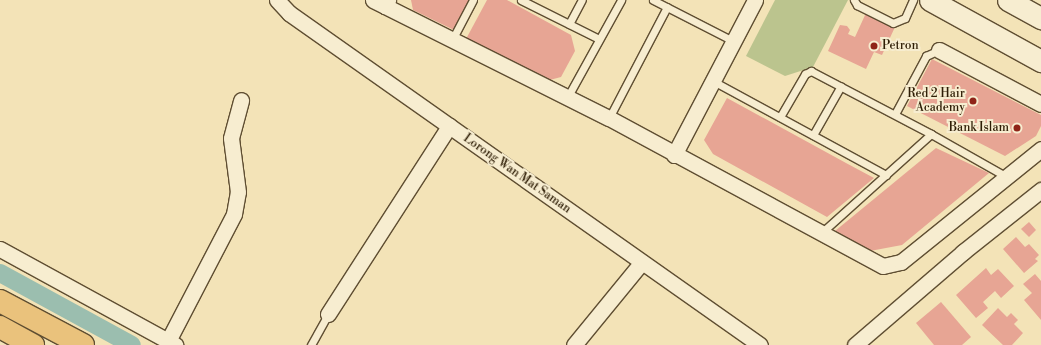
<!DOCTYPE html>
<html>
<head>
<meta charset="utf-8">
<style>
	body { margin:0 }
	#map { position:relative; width:1041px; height:345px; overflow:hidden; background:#f3e3b7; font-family:"Libre Bodoni",serif }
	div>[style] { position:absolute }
	.green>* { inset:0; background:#bbc48e }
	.canal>* { height:18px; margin:-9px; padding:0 9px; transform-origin:9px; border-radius:9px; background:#9bbeaf }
	.building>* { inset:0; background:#e7a594 }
	.roads { filter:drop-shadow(1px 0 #5f4e32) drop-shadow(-1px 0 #5f4e32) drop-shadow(0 1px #5f4e32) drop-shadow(0 -1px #5f4e32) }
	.service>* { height:7px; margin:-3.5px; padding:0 3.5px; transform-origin:3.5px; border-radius:3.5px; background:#f7edd0 }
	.minor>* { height:15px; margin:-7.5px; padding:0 7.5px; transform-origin:7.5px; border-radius:7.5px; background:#f7edd0 }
	.secondary>* { height:21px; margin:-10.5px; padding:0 10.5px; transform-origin:10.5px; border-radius:10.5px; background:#f7edd0 }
	.primary>* { height:22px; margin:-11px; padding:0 11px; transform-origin:11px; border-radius:11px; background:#eac27c }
	.dots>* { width:11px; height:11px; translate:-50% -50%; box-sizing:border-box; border:2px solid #f7edd0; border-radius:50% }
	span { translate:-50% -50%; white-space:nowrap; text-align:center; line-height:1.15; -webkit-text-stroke:4px #f7edd0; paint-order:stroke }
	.poi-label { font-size:12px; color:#2e1d05 }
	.left { translate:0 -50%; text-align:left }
	.right { translate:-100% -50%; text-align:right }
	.street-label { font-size:12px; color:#2e1d05 }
</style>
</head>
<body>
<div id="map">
	<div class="green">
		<div style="clip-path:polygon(775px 0,848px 0,813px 67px,785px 76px,746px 56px)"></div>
	</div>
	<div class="canal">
		<div style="left:0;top:273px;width:150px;rotate:28.6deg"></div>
	</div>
	<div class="building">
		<div style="clip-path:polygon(411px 0,469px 0,454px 30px,413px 10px)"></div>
		<div style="clip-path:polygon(487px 0,507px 0,571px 35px,575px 51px,561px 77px,546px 81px,466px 39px)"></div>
		<div style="clip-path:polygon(866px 13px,895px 27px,882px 55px,874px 52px,866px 69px,828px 51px,840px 25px,847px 26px,850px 30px,848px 34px,855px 37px)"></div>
		<div style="clip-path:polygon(932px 59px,1041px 115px,1041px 126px,1036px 136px,1005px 156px,907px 106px)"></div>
		<div style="clip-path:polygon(727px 98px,846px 163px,874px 178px,827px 217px,713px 154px,704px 140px)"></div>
		<div style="clip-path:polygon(936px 148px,989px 173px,902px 245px,870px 251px,835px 231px)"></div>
		<div style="clip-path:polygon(1029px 222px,1036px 230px,1029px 237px,1021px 229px)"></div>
		<div style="clip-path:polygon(1016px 237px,1025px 247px,1029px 244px,1039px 255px,1035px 259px,1038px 261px,1024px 273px,1003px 249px)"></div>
		<div style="clip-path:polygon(986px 268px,991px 275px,998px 269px,1014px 286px,1001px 298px,995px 291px,983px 302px,988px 308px,976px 318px,956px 295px)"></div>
		<div style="clip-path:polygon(1035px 274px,1041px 281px,1041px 320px,1024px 300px,1032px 293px,1023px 284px)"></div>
		<div style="clip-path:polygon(941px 302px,971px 337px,962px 345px,934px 345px,916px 323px)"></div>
		<div style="clip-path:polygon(998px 308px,1007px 317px,1011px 313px,1018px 320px,1014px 324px,1023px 333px,1012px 345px,1003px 345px,982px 325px)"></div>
	</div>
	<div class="roads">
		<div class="service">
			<div style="left:521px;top:0;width:87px;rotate:26.6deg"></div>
			<div style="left:653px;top:0;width:90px;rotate:27.1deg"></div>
			<div style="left:854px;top:0;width:6px;rotate:59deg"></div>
			<div style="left:857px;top:5px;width:40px;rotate:26.6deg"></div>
			<div style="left:893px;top:23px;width:13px;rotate:-23deg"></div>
			<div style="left:905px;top:18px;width:20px;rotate:-66deg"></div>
			<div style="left:569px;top:24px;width:27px;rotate:-62deg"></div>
			<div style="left:452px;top:40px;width:45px;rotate:-62.3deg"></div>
			<div style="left:713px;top:81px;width:197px;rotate:28.5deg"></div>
			<div style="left:567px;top:98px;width:112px;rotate:-61.1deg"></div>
			<div style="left:895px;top:114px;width:66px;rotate:-61.9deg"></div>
			<div style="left:926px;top:56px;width:14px;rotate:-25deg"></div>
			<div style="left:780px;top:117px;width:50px;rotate:-59.8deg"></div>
			<div style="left:805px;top:74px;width:7px;rotate:-27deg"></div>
			<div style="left:811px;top:71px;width:136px;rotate:27.7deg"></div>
			<div style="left:931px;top:134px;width:148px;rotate:138deg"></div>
			<div style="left:609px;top:118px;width:125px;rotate:-62.4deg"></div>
			<div style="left:931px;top:134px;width:87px;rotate:29.5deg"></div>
			<div style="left:813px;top:135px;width:56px;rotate:-60.3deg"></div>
			<div style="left:311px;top:345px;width:35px;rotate:-61deg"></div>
		</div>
		<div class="minor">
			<div style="left:277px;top:0;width:18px;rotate:47deg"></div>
			<div style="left:289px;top:13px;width:576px;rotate:35.18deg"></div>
			<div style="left:373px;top:0;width:13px;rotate:27deg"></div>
			<div style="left:385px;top:6px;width:7px;rotate:-63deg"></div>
			<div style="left:385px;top:6px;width:250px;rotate:26.6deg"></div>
			<div style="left:609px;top:118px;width:311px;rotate:28.4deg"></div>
			<div style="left:883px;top:266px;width:18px;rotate:-13deg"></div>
			<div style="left:901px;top:262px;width:180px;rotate:-38.9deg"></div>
			<div style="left:939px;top:50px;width:115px;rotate:27.9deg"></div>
			<div style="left:674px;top:155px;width:175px;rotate:-62.4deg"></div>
			<div style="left:0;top:249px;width:200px;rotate:28.7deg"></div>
			<div style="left:328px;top:314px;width:224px;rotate:-57.2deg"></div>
			<div style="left:168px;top:341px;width:143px;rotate:-62.5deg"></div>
			<div style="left:234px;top:214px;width:22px;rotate:-80deg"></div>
			<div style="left:238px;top:192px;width:54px;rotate:-97.4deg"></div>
			<div style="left:231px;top:138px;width:39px;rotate:-75deg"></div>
			<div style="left:574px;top:345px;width:107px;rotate:-50.7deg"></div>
			<div style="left:855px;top:345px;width:143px;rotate:-40.7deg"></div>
			<div style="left:963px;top:252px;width:100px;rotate:-38.5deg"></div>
		</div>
		<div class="secondary">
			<div style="left:930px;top:0;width:127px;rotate:28.8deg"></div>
			<div style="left:1008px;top:0;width:38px;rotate:29deg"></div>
		</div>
		<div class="primary">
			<div style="left:0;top:301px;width:94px;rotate:27.9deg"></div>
			<div style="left:0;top:327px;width:38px;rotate:29deg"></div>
		</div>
	</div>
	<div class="dots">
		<div style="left:874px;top:46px;background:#8f2418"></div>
		<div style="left:973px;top:101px;background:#8f2418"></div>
		<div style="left:1017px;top:128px;background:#8f2418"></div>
	</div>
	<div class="poi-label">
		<span class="left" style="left:882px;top:46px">Petron</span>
		<span class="right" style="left:965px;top:101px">Red 2 Hair<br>Academy</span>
		<span class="right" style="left:1009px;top:128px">Bank Islam</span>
	</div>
	<div class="street-label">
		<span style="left:517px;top:174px;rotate:35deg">Lorong Wan Mat Saman</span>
	</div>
</div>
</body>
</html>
